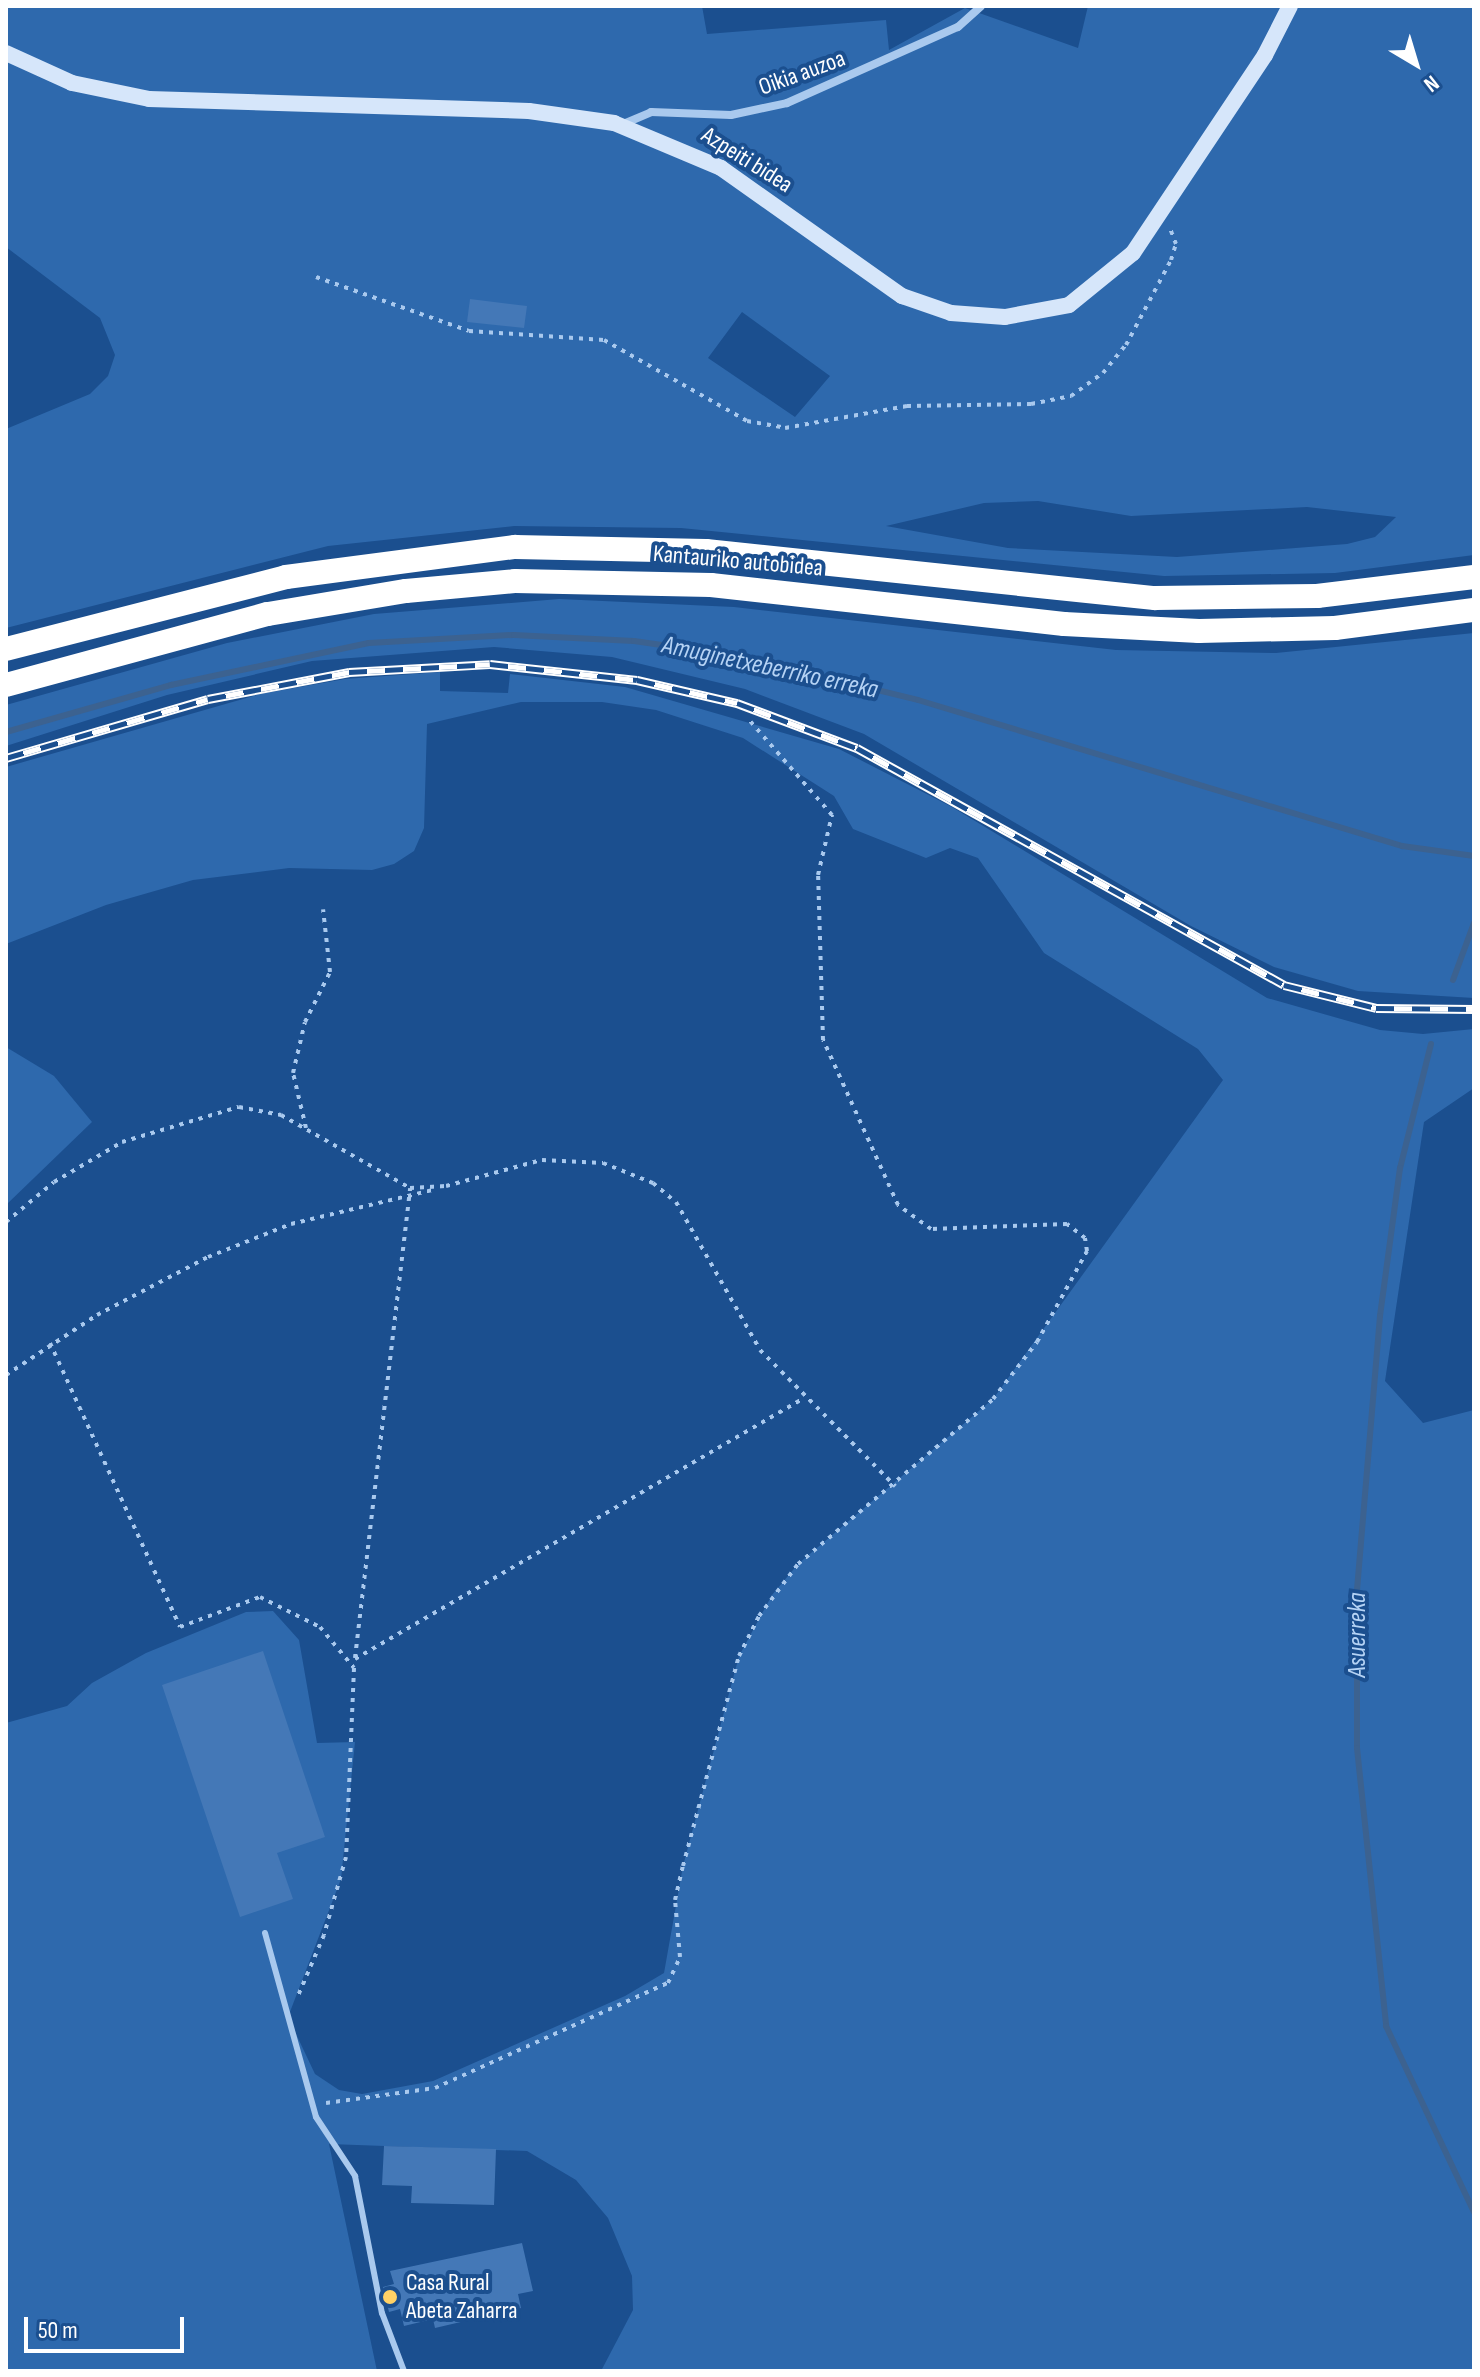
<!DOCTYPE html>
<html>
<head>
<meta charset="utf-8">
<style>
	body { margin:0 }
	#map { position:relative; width:1480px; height:2377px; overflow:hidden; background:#1b4f8f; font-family:"Sofia Sans Condensed",sans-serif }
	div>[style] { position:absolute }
	.green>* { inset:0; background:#2e69ad }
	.stream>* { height:6px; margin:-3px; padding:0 3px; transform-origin:3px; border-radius:3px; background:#3c6290 }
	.building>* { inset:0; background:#4478b7 }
	.path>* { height:4px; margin-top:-2px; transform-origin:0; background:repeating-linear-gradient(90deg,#a9c9ee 0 4px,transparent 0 10px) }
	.lane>* { height:6px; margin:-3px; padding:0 3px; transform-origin:3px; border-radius:3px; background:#a9c9ee }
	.street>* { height:8px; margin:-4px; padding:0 4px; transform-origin:4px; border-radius:4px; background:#a9c9ee }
	.secondary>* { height:16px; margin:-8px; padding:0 8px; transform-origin:8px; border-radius:8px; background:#d6e6fa }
	.highway>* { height:24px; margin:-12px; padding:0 12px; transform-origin:12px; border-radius:12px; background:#fff }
	.rail>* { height:9px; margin-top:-4.5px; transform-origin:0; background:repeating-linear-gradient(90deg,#1b4f8f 0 18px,#fff 0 36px); box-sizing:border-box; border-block:2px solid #fff }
	.dots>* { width:22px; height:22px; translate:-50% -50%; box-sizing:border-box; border:4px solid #1b4f8f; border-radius:50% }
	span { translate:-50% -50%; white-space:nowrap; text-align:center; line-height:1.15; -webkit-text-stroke:8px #1b4f8f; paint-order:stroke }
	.street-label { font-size:24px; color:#fff }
	.poi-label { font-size:24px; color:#fff }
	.left { translate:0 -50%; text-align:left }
	.water-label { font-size:26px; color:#b5d3f5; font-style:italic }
	.frame { position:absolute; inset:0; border:8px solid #fff; pointer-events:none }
	.north { position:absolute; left:1376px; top:24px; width:80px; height:80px; -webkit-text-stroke:6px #1b4f8f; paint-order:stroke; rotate:142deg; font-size:22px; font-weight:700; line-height:32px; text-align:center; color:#fff }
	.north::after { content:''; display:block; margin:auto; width:28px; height:36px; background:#fff; clip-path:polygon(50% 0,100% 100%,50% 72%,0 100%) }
	.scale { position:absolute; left:24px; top:2317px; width:160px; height:36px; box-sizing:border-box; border:4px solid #fff; border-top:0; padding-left:10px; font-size:24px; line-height:28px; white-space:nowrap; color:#fff; -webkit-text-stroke:6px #1b4f8f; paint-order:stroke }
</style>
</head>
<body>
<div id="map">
	<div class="green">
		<div style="clip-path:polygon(evenodd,6px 6px,702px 6px,707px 34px,886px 20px,889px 50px,965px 8px,1078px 48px,1088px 6px,1474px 6px,1474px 555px,1335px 573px,1164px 576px,681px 528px,514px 526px,328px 546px,6px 628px,6px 429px,90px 394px,108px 376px,115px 355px,100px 318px,6px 247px,6px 6px,742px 312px,830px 376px,795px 417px,708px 358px,742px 312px,6px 6px,1038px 501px,1131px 516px,1307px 507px,1396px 517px,1375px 537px,1347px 544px,1177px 557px,1008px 548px,886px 526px,984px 503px,1038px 501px)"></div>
		<div style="clip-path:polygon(559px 599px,734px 607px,1116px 650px,1276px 653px,1474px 633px,1474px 998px,1358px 991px,1274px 967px,1191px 926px,864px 734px,745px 689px,612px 657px,494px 647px,312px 661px,167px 695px,6px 746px,6px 705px,227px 643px,374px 614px)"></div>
		<div style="clip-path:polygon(440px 672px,440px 691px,508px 693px,510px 674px,625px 687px,839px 749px,952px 807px,1267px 998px,1380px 1030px,1423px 1034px,1474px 1029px,1474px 1088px,1424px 1122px,1385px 1381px,1423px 1423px,1474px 1410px,1474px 2371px,601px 2371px,633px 2310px,632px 2276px,608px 2218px,576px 2180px,527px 2151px,329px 2144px,377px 2371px,6px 2371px,6px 1723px,67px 1706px,92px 1683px,146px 1653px,246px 1612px,273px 1611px,299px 1640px,317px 1743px,355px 1742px,341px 1879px,288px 2017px,315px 2074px,339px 2090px,362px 2094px,433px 2081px,625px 1996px,664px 1973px,683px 1866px,739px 1656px,772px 1595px,798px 1564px,993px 1399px,1223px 1080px,1198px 1049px,1044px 953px,978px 858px,950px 848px,926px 858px,853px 829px,834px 796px,743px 738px,656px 710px,602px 702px,521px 702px,427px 724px,424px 828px,414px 851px,394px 864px,372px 870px,289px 868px,193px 880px,106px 905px,6px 944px,6px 767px,260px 694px,345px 679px)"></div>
		<div style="clip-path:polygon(6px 1047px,54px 1076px,92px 1122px,6px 1205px)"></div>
	</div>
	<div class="stream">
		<div style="left:6px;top:732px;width:172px;rotate:-15.9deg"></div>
		<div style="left:171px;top:685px;width:202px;rotate:-12deg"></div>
		<div style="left:369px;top:643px;width:145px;rotate:-3.2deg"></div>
		<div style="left:514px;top:635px;width:120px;rotate:2.9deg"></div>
		<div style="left:634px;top:641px;width:105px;rotate:8.2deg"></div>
		<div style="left:738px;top:656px;width:185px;rotate:13.7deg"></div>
		<div style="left:918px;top:700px;width:506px;rotate:16.79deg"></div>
		<div style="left:1402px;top:846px;width:73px;rotate:7.9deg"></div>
		<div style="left:1453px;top:980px;width:61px;rotate:-69.8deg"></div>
		<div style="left:1431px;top:1044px;width:128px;rotate:104deg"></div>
		<div style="left:1400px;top:1168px;width:149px;rotate:97.7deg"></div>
		<div style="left:1380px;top:1316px;width:276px;rotate:94.8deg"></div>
		<div style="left:1357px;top:1591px;width:157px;rotate:90deg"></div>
		<div style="left:1357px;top:1748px;width:280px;rotate:84deg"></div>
		<div style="left:1386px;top:2026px;width:206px;rotate:64.7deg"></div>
	</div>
	<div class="building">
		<div style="clip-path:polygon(470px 299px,527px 306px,524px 328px,467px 322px)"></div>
		<div style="clip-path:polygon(263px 1651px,325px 1837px,277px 1853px,293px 1899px,240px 1917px,162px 1685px)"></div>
		<div style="clip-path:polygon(384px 2146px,496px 2149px,494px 2205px,411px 2203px,412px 2186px,382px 2185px)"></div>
		<div style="clip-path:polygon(522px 2243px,533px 2291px,518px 2294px,521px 2308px,435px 2328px,433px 2319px,404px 2326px,400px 2309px,389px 2312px,383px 2287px,394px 2284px,390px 2271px)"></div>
	</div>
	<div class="path">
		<div style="left:316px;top:277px;width:162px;rotate:19.4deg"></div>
		<div style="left:469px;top:331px;width:135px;rotate:3.8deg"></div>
		<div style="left:604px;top:340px;width:164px;rotate:29.5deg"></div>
		<div style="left:747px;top:421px;width:39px;rotate:10deg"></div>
		<div style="left:785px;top:428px;width:124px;rotate:-10.2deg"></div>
		<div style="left:907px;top:406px;width:124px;rotate:-0.9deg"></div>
		<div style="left:1031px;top:404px;width:41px;rotate:-11.3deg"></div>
		<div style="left:1071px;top:396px;width:39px;rotate:-36deg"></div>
		<div style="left:1103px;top:373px;width:36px;rotate:-51deg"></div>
		<div style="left:1126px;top:345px;width:96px;rotate:-62.1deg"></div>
		<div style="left:1171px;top:260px;width:17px;rotate:-73deg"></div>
		<div style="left:1176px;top:244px;width:17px;rotate:-111deg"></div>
		<div style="left:306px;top:1128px;width:57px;rotate:-103.3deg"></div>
		<div style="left:293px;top:1073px;width:52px;rotate:-76.8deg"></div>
		<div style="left:305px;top:1022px;width:56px;rotate:-63.4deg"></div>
		<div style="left:330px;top:972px;width:63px;rotate:-96.3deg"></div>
		<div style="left:6px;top:1222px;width:62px;rotate:-39.8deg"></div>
		<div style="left:54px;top:1182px;width:79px;rotate:-30.5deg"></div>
		<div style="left:122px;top:1142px;width:122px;rotate:-16.7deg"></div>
		<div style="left:239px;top:1107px;width:43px;rotate:10.8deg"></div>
		<div style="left:281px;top:1115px;width:148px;rotate:29.5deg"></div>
		<div style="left:410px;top:1188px;width:36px;rotate:-3deg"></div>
		<div style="left:446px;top:1186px;width:99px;rotate:-15.2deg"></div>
		<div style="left:542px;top:1160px;width:61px;rotate:2.8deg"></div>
		<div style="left:603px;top:1163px;width:54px;rotate:21.8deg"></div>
		<div style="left:653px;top:1183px;width:30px;rotate:40deg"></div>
		<div style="left:676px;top:1202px;width:170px;rotate:60.4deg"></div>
		<div style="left:760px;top:1350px;width:192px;rotate:45.2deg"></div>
		<div style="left:50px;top:1343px;width:312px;rotate:65.4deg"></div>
		<div style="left:180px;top:1627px;width:85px;rotate:-20.6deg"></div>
		<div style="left:260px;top:1597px;width:67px;rotate:26.6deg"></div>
		<div style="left:320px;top:1627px;width:53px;rotate:50.3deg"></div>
		<div style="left:354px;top:1668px;width:189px;rotate:92.4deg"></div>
		<div style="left:346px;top:1857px;width:81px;rotate:105.8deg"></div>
		<div style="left:324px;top:1935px;width:69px;rotate:113.2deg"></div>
		<div style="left:6px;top:1375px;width:109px;rotate:-33.4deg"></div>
		<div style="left:97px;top:1315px;width:125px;rotate:-27.6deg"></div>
		<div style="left:208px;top:1257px;width:89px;rotate:-21.7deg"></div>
		<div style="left:291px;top:1224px;width:146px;rotate:-13.5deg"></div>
		<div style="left:355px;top:1658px;width:473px;rotate:-83.3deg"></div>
		<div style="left:355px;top:1659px;width:519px;rotate:-30.17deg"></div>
		<div style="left:326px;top:2103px;width:110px;rotate:-7.8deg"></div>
		<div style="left:435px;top:2088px;width:256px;rotate:-24.3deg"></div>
		<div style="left:668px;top:1983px;width:29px;rotate:-65deg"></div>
		<div style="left:680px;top:1957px;width:57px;rotate:-95deg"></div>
		<div style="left:675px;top:1900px;width:35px;rotate:-77deg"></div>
		<div style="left:683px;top:1866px;width:217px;rotate:-75.1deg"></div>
		<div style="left:739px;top:1656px;width:45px;rotate:-63.4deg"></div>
		<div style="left:759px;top:1616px;width:65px;rotate:-53.1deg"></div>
		<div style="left:798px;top:1564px;width:255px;rotate:-40.2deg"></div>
		<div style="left:993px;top:1399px;width:72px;rotate:-52.3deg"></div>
		<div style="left:1037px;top:1342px;width:104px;rotate:-61.2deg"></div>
		<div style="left:1087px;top:1251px;width:13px;rotate:-99deg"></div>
		<div style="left:1085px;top:1238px;width:23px;rotate:-142deg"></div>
		<div style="left:1067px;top:1224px;width:136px;rotate:177.9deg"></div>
		<div style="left:931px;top:1229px;width:41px;rotate:-144deg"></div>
		<div style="left:898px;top:1205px;width:181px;rotate:-114.4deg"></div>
		<div style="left:823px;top:1040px;width:165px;rotate:-91.7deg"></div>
		<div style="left:818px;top:875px;width:62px;rotate:-76.9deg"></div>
		<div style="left:832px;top:815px;width:126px;rotate:-131.1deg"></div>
	</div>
	<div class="lane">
		<div style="left:265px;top:1933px;width:191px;rotate:74.5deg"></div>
		<div style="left:316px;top:2117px;width:71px;rotate:56.5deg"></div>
		<div style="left:355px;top:2176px;width:140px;rotate:78.9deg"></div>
		<div style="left:382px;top:2313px;width:62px;rotate:69.2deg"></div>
	</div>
	<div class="street">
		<div style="left:621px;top:125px;width:33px;rotate:-23deg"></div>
		<div style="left:651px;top:112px;width:80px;rotate:2.1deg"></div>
		<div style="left:731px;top:115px;width:57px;rotate:-12.1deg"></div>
		<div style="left:787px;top:103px;width:187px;rotate:-24deg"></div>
		<div style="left:958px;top:27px;width:31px;rotate:-42deg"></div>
	</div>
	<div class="secondary">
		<div style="left:6px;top:53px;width:72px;rotate:24.4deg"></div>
		<div style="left:72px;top:83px;width:79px;rotate:11.7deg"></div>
		<div style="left:149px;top:99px;width:380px;rotate:1.8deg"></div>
		<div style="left:529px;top:111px;width:86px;rotate:8deg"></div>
		<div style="left:614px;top:123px;width:116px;rotate:22.8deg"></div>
		<div style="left:721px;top:168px;width:222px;rotate:35.3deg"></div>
		<div style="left:902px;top:296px;width:52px;rotate:19.1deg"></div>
		<div style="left:951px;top:313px;width:54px;rotate:4.2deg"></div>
		<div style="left:1005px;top:317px;width:65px;rotate:-10.6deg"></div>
		<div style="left:1069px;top:305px;width:82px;rotate:-39.1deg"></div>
		<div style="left:1133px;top:253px;width:238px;rotate:-56.3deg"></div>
		<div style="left:1265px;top:55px;width:55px;rotate:-63deg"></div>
	</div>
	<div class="highway">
		<div style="left:6px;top:649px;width:289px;rotate:-14.4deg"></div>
		<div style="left:286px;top:577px;width:231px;rotate:-7.5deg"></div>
		<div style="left:515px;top:547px;width:191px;rotate:1.2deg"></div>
		<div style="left:706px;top:551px;width:451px;rotate:6deg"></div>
		<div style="left:1155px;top:598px;width:162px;rotate:-0.7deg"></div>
		<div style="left:1317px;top:596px;width:158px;rotate:-6.9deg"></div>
		<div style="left:6px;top:685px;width:271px;rotate:-15.2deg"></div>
		<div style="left:268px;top:614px;width:140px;rotate:-9.5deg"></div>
		<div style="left:406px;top:591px;width:109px;rotate:-5.2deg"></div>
		<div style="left:515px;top:581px;width:196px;rotate:1.2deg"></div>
		<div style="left:711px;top:585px;width:355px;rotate:6.3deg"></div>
		<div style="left:1064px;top:624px;width:135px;rotate:3deg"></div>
		<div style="left:1199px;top:631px;width:136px;rotate:-1.3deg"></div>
		<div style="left:1335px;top:628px;width:140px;rotate:-7.4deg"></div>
	</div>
	<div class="rail">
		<div style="left:6px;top:758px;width:210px;rotate:-16.3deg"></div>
		<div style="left:208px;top:699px;width:144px;rotate:-10.8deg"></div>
		<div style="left:349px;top:672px;width:141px;rotate:-3.2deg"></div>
		<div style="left:490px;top:664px;width:148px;rotate:6.2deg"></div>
		<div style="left:637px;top:680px;width:103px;rotate:13deg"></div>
		<div style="left:737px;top:703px;width:128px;rotate:20.6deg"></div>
		<div style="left:857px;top:748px;width:488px;rotate:29deg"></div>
		<div style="left:1284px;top:985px;width:95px;rotate:14deg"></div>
		<div style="left:1376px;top:1008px;width:98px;rotate:0.6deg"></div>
	</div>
	<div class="dots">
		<div style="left:390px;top:2297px;background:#ffd166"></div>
	</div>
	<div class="street-label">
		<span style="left:802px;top:73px;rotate:-20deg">Oikia auzoa</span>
		<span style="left:747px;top:160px;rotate:32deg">Azpeiti bidea</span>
		<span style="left:738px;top:561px;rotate:5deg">Kantauriko autobidea</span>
	</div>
	<div class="poi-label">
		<span class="left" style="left:406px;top:2297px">Casa Rural<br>Abeta Zaharra</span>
	</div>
	<div class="water-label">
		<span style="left:770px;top:668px;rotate:12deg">Amuginetxeberriko erreka</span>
		<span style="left:1358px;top:1635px;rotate:-90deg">Asuerreka</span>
	</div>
	<div class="frame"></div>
	<div class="north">N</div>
	<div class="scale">50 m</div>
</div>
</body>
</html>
